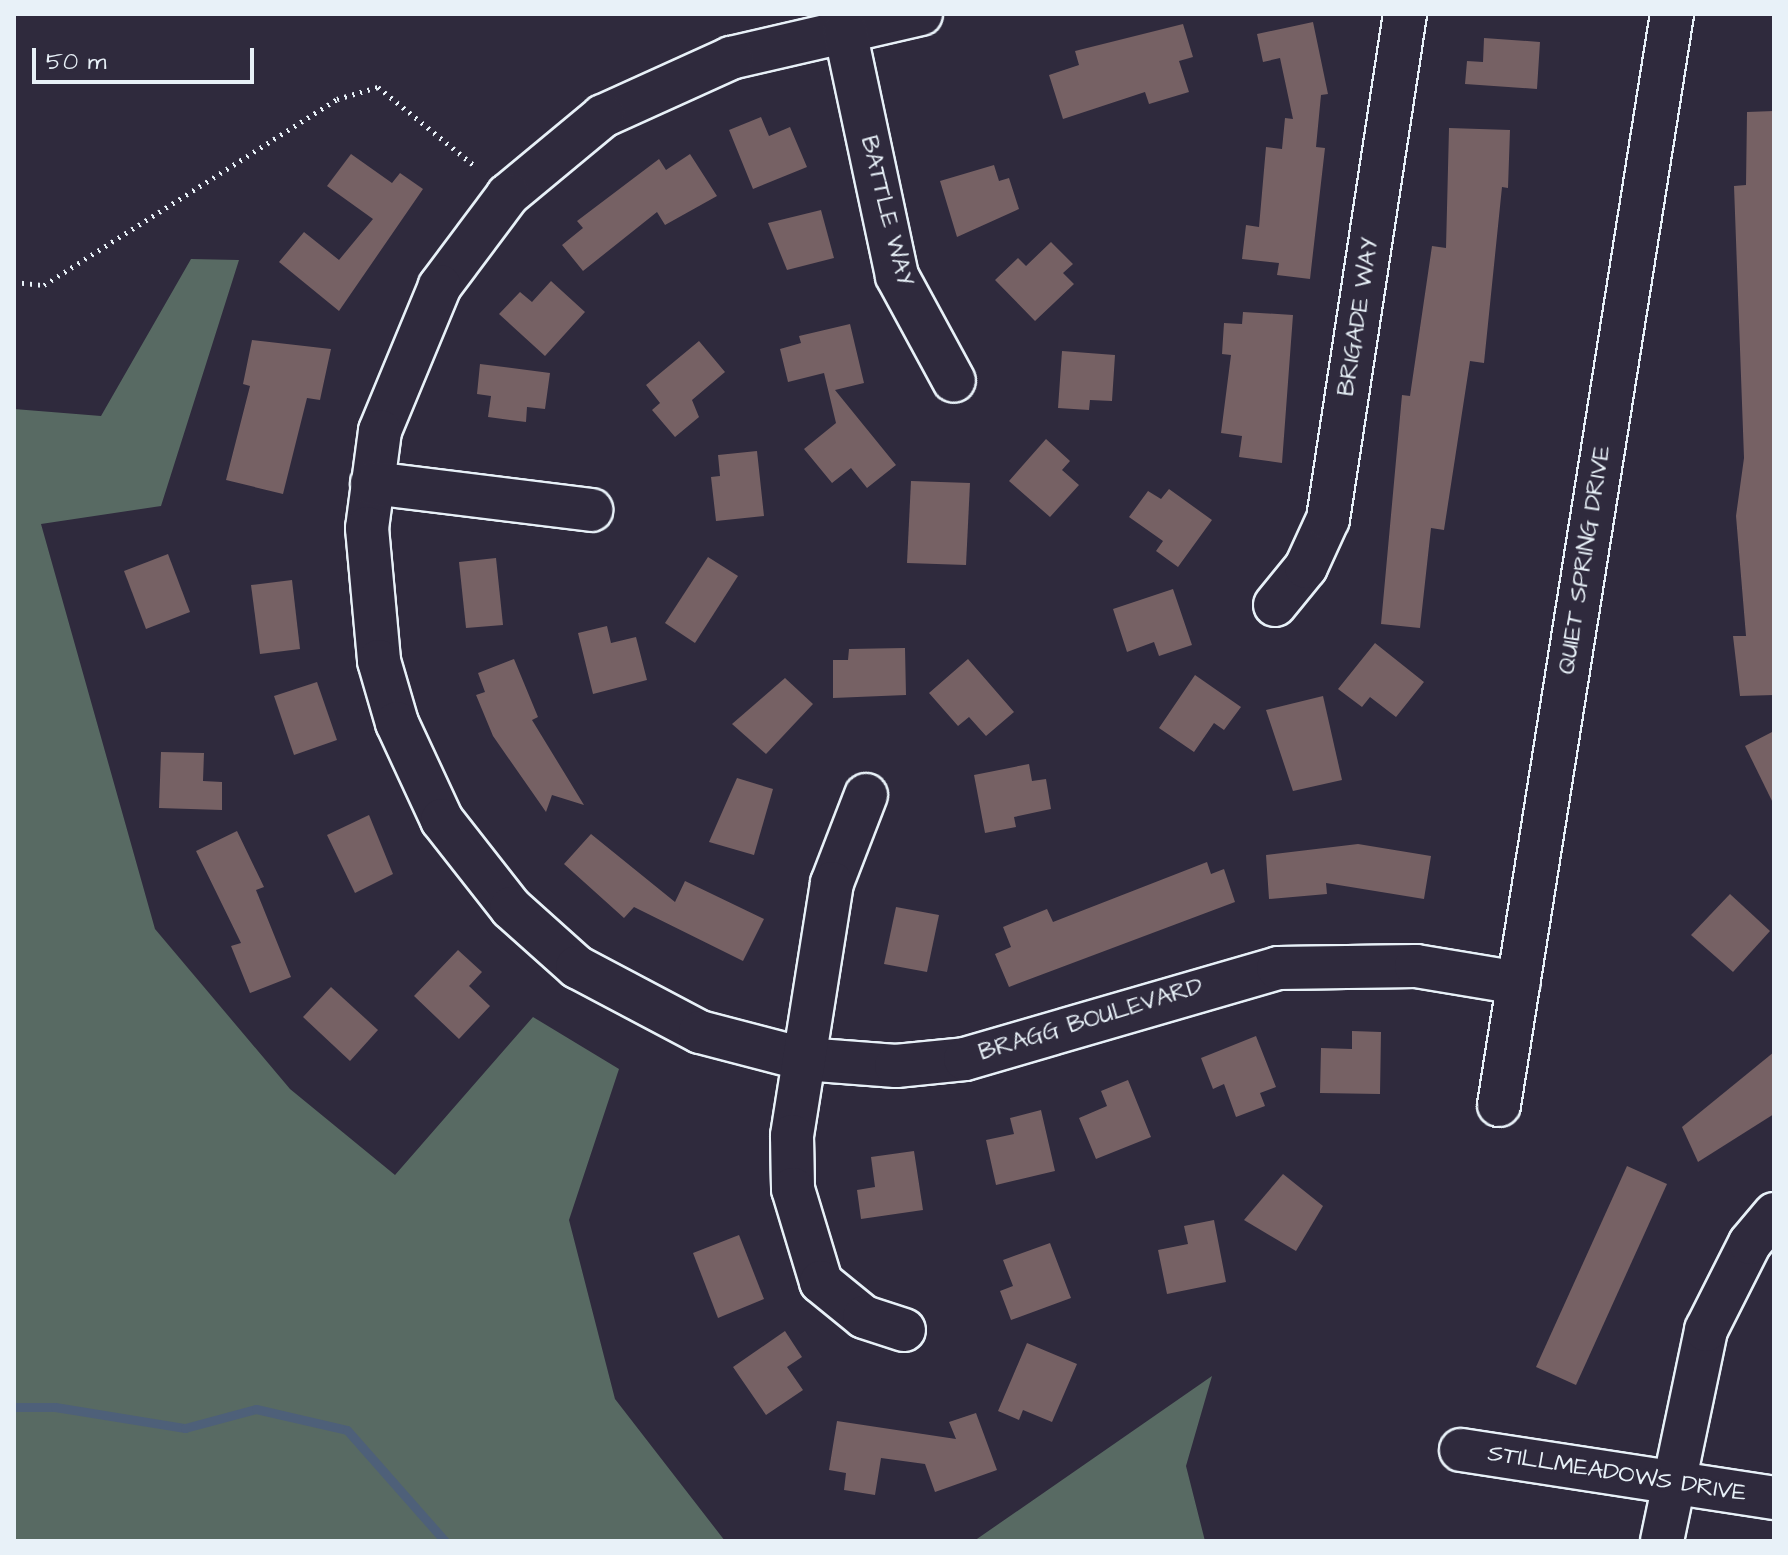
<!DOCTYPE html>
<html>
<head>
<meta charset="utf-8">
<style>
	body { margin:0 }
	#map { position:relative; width:1788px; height:1555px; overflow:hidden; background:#2f2a3d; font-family:"Architects Daughter",sans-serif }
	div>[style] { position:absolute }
	.green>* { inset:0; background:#586a63 }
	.stream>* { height:9px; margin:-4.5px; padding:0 4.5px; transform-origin:4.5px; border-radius:4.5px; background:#4e6079 }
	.building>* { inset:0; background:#766164 }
	.path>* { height:5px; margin-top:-2.5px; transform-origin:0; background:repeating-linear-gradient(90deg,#e8f1f8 0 2px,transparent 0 8px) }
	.roads { filter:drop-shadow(2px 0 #e8f1f8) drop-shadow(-2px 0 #e8f1f8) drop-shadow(0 2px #e8f1f8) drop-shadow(0 -2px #e8f1f8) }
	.minor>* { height:42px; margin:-21px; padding:0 21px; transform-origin:21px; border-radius:21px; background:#2f2a3d }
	span { translate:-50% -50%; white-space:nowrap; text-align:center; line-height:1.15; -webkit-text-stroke:6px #2f2a3d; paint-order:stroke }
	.street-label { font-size:24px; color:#e8f1f8 }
	.frame { position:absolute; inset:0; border:16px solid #e8f1f8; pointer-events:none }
	.scale { position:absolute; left:32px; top:48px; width:222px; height:36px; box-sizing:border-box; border:4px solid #e8f1f8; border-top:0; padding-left:10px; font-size:24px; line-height:28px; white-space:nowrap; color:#e8f1f8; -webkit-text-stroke:6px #2f2a3d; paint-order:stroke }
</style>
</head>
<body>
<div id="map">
	<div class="green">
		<div style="clip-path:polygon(191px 259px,239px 260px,161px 506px,41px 524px,155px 929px,290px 1089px,395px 1175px,533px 1017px,619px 1069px,569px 1220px,615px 1399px,725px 1541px,14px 1541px,14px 409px,101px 416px)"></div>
		<div style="clip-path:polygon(1212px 1376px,1186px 1466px,1205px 1541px,974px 1541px)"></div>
	</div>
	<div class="stream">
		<div style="left:14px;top:1407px;width:41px"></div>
		<div style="left:55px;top:1407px;width:132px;rotate:9.2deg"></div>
		<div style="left:185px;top:1428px;width:73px;rotate:-15deg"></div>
		<div style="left:256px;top:1409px;width:93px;rotate:13deg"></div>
		<div style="left:347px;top:1430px;width:148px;rotate:48.6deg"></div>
	</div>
	<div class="building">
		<div style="clip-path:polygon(1313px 22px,1328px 94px,1321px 95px,1316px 147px,1325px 148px,1310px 279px,1277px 275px,1279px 263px,1242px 259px,1246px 225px,1259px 227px,1266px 147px,1282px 149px,1285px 118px,1293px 119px,1280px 58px,1263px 62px,1257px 34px)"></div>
		<div style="clip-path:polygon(1183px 24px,1193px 57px,1179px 61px,1189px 92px,1149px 104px,1145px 92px,1063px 119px,1049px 75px,1079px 65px,1075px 51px)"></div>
		<div style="clip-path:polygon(1484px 38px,1540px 42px,1537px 89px,1465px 84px,1467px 61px,1483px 62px)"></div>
		<div style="clip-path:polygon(1774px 111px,1774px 695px,1740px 696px,1733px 636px,1746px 636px,1736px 516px,1744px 458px,1734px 186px,1746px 185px,1747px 112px)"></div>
		<div style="clip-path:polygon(761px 117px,769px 136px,790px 127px,807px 167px,753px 189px,729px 130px)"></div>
		<div style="clip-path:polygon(1449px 128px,1510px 130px,1508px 188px,1502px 187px,1484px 363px,1470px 361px,1444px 530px,1431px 528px,1420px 628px,1381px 624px,1402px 395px,1410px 396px,1432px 246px,1446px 248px)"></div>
		<div style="clip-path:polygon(351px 154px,392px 183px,400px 173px,423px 189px,339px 311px,279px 262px,304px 232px,339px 260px,373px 219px,327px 186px)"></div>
		<div style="clip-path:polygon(690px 154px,717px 196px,665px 225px,657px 212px,583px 271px,562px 245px,583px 228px,577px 221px,659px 159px,666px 170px)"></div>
		<div style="clip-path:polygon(994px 165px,999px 181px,1009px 178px,1019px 209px,957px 237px,940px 181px)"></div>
		<div style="clip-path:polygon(821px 210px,834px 258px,787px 270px,768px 223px)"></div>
		<div style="clip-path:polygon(1051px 242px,1073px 264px,1063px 273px,1074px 284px,1035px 321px,995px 280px,1018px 258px,1026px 266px)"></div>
		<div style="clip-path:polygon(551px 281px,585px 312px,545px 356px,499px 314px,520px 292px,532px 302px)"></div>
		<div style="clip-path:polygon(1243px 312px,1293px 315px,1282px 463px,1239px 457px,1242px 436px,1221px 433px,1231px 355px,1222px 354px,1224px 323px,1242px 324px)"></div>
		<div style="clip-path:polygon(850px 324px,864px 383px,835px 390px,896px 465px,867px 488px,851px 468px,832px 483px,804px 449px,836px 423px,824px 373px,788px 382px,780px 349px,801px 343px,799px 336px)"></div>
		<div style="clip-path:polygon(252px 340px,331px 349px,320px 400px,307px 398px,283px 494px,226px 480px,250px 386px,243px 384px)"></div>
		<div style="clip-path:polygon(699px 341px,725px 372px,692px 400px,699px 417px,675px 437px,652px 410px,660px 403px,646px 385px)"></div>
		<div style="clip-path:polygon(1062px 351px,1115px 355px,1112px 401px,1090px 400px,1089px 410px,1058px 408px)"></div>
		<div style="clip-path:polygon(480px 364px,550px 373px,545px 409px,527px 407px,526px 422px,488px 417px,491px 396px,477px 394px)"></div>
		<div style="clip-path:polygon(1046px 439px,1070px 461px,1062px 470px,1079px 485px,1050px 517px,1009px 481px)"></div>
		<div style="clip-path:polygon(757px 451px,764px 516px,716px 521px,711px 477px,720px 476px,718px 455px)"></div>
		<div style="clip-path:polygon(911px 481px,970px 483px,966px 565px,907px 563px)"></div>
		<div style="clip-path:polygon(1169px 489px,1212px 520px,1178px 567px,1156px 551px,1163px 541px,1129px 517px,1148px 491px,1161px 499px)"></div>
		<div style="clip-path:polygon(168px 554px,190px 612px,146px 629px,124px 571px)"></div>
		<div style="clip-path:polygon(708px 557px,738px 576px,695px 643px,665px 623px)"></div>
		<div style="clip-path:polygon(496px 558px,503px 625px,466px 628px,459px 562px)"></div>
		<div style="clip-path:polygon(292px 580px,300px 649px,260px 654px,251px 585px)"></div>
		<div style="clip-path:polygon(1173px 589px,1192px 645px,1159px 656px,1154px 642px,1127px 652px,1113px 609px)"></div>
		<div style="clip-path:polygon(607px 626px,611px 643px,636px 637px,647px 680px,593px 694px,578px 633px)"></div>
		<div style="clip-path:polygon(1375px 643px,1424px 682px,1396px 717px,1370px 697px,1362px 707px,1338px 689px)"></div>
		<div style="clip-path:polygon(905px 648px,906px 695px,833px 698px,833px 660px,848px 660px,849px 649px)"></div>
		<div style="clip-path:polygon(514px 659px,538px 717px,532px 720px,584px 805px,552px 795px,546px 812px,493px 736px,476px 695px,485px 692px,478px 673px)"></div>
		<div style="clip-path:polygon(968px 659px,1014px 712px,986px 736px,969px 717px,958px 726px,929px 693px)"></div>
		<div style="clip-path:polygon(1195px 675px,1241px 707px,1224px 730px,1214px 723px,1194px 752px,1159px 728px)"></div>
		<div style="clip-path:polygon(785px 678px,813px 704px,766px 754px,732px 724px)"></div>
		<div style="clip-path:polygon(317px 682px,337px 740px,294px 755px,274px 696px)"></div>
		<div style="clip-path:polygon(1323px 696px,1342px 780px,1293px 791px,1266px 710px)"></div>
		<div style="clip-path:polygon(1774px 731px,1774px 805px,1745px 746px)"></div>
		<div style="clip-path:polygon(161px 752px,204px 753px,203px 781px,222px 782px,222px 810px,159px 808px)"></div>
		<div style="clip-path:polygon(1029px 764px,1032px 781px,1046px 779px,1051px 809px,1014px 817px,1016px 827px,985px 833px,974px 775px)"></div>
		<div style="clip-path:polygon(737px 778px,773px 789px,754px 855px,709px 842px)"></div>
		<div style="clip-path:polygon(369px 815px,393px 874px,355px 893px,327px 835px)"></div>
		<div style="clip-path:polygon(237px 831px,264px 887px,256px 890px,291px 977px,250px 993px,231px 946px,241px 943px,196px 851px)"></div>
		<div style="clip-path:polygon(591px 834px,675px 902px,685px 881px,764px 919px,743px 961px,634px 907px,624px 918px,564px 864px)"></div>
		<div style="clip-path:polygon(1358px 844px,1431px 856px,1424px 899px,1326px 883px,1327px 894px,1269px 899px,1266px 855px)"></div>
		<div style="clip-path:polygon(1207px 862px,1211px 874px,1224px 869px,1235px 902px,1009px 987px,995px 954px,1011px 947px,1003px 927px,1047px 909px,1053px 922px)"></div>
		<div style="clip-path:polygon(1730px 894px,1770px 931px,1733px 972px,1691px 935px)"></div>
		<div style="clip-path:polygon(896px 907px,939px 915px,927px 972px,884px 964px)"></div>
		<div style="clip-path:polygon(458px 950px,482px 972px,469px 986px,490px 1006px,459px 1039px,414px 996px)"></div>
		<div style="clip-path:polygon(331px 987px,378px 1030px,350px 1061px,303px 1017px)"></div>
		<div style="clip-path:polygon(1352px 1031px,1381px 1032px,1380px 1094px,1320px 1093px,1321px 1048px,1352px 1049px)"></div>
		<div style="clip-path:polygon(1256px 1036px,1276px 1087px,1260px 1093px,1265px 1106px,1236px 1117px,1224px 1084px,1213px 1089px,1201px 1058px)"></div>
		<div style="clip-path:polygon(1774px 1052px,1774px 1114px,1698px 1162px,1682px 1127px)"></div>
		<div style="clip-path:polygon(1128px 1080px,1151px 1137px,1096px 1159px,1079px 1118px,1107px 1106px,1101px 1091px)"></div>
		<div style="clip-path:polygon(1041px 1110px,1055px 1171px,996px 1185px,986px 1140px,1014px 1134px,1010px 1118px)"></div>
		<div style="clip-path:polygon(914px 1151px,923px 1210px,861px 1219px,857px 1190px,875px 1187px,871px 1157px)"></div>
		<div style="clip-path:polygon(1627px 1166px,1667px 1184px,1576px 1385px,1536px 1367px)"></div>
		<div style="clip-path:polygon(1283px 1174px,1323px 1206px,1296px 1251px,1244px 1220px)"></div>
		<div style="clip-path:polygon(1214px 1220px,1226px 1282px,1167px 1294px,1158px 1250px,1188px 1244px,1184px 1226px)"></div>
		<div style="clip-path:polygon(739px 1235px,764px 1299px,718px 1318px,693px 1253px)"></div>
		<div style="clip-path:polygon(1050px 1243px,1071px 1298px,1011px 1320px,1000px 1291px,1013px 1286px,1003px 1260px)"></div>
		<div style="clip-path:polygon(785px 1331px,802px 1357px,787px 1367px,803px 1390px,766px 1415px,733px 1367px)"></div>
		<div style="clip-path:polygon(1027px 1343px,1077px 1364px,1052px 1422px,1023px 1410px,1019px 1420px,998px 1411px)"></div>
		<div style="clip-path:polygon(976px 1413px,997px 1470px,935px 1492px,925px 1464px,881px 1458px,875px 1495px,844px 1490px,846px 1473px,829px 1470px,837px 1421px,956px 1439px,949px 1422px)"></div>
	</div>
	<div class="path">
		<div style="left:14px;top:282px;width:30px;rotate:6deg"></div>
		<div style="left:44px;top:285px;width:347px;rotate:-32.4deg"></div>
		<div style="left:337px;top:99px;width:43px;rotate:-16.3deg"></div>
		<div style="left:378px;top:87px;width:125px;rotate:39.2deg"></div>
	</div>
	<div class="roads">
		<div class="minor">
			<div style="left:921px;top:14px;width:195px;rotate:167deg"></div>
			<div style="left:731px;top:58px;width:141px;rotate:155.6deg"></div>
			<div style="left:603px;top:116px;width:124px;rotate:140.3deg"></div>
			<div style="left:508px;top:195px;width:114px;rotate:126.8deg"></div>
			<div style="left:440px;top:286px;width:157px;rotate:112.5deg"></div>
			<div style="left:380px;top:431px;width:98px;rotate:97.6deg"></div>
			<div style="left:367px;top:528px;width:134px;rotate:84.8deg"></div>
			<div style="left:379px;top:661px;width:65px;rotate:73.8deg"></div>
			<div style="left:397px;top:723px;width:107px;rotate:65.1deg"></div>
			<div style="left:442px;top:820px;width:112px;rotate:51.9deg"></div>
			<div style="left:511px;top:908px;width:89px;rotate:41.8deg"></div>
			<div style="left:577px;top:967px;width:139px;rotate:27.9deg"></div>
			<div style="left:700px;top:1032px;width:107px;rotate:14.6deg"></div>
			<div style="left:804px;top:1059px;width:92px;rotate:4.4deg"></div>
			<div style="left:896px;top:1066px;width:69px;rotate:-5.8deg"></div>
			<div style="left:965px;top:1059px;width:326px;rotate:-16.2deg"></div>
			<div style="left:1278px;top:968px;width:138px;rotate:-0.8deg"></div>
			<div style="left:1416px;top:966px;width:104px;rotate:9.4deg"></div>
			<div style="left:845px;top:31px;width:250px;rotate:78deg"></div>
			<div style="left:897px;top:276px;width:119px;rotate:61.5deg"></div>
			<div style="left:372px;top:483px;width:221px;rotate:7deg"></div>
			<div style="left:1275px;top:605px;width:49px;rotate:-50.8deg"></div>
			<div style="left:1306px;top:567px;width:53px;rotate:-65.4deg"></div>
			<div style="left:1328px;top:519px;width:511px;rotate:-81.33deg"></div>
			<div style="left:866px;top:795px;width:94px;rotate:111.1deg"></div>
			<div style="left:832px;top:883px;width:256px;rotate:99deg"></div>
			<div style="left:792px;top:1136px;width:53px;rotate:88.9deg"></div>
			<div style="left:793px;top:1189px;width:97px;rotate:73.2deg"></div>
			<div style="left:821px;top:1282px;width:55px;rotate:39.1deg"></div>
			<div style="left:864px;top:1317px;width:42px;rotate:18deg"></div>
			<div style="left:1499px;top:1105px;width:1105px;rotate:-80.99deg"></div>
			<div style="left:1461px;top:1450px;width:317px;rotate:8.7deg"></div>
			<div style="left:1662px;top:1541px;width:216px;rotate:-78.2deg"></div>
			<div style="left:1706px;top:1330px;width:97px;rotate:-63.2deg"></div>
			<div style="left:1750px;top:1243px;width:38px;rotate:-50deg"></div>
		</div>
	</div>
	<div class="street-label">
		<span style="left:886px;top:211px;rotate:76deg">BATTLE WAY</span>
		<span style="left:1359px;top:317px;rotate:-81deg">BRIGADE WAY</span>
		<span style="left:1585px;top:560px;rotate:-81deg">QUIET SPRING DRIVE</span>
		<span style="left:1091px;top:1020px;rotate:-17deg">BRAGG BOULEVARD</span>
		<span style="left:1617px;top:1474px;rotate:9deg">STILLMEADOWS DRIVE</span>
	</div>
	<div class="frame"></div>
	<div class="scale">50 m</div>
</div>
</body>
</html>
